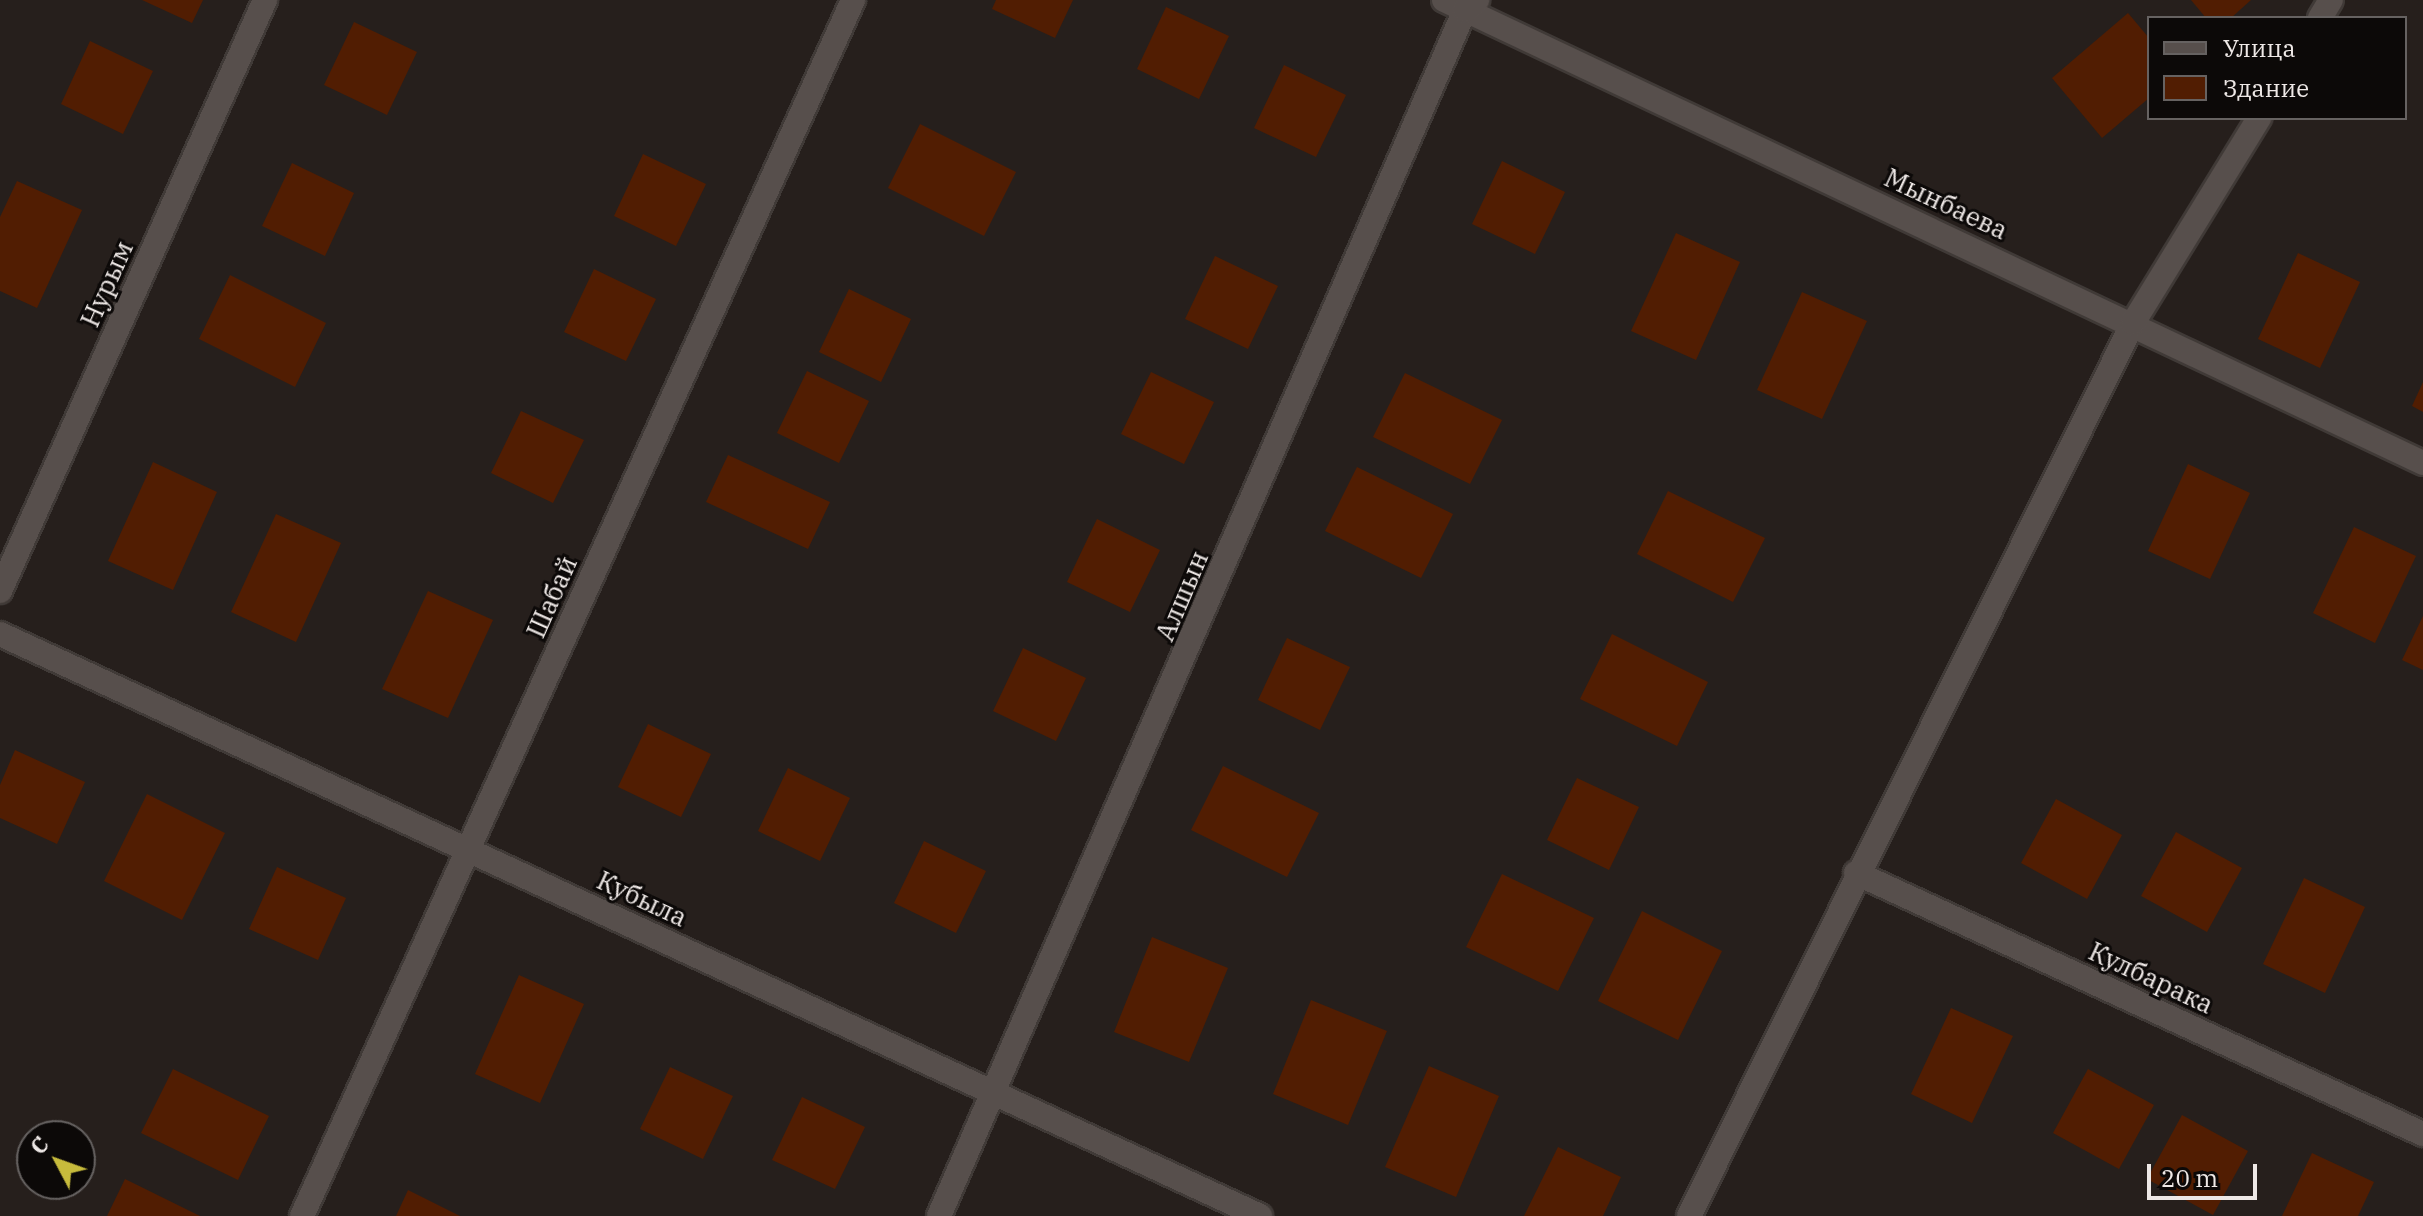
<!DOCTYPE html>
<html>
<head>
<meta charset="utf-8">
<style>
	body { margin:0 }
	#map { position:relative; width:2423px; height:1216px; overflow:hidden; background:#261f1c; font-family:"IBM Plex Serif",serif }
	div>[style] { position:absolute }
	.building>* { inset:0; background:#511d02 }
	.roads { filter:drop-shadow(2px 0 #403a37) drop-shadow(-2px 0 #403a37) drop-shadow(0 2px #403a37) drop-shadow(0 -2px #403a37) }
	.minor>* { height:24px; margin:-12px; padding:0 12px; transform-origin:12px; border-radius:12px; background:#574f4c }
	span { translate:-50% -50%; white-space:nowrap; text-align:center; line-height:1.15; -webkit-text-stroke:6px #0c0908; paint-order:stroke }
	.street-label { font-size:26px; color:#eee8e6 }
	.legend { position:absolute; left:2147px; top:16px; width:260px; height:104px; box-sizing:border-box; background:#0c0908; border:2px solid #666261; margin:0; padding:10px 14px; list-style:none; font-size:24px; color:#eee8e6 }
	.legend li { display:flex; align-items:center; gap:16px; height:40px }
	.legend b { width:40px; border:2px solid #666261 }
	.north { position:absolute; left:16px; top:1120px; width:80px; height:80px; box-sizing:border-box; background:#0c0908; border:2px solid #666261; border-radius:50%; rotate:311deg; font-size:22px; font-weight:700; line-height:32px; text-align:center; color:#eee8e6 }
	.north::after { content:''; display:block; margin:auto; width:28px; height:36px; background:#c7bb3c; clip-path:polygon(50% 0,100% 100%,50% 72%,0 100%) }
	.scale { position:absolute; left:2147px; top:1164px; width:110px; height:36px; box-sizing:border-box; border:4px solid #eee8e6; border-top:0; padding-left:10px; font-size:24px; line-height:28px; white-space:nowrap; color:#eee8e6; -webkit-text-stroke:6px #0c0908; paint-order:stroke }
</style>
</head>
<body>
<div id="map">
	<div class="building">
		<div style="clip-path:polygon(142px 0,203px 0,192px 23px)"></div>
		<div style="clip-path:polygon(996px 0,1073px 0,1055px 38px,992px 9px)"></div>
		<div style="clip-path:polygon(2191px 0,2251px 0,2231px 18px,2206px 18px)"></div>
		<div style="clip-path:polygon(1166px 7px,1229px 36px,1199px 99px,1137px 69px)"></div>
		<div style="clip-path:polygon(2128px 13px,2149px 38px,2149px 98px,2102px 138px,2052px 78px)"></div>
		<div style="clip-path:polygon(354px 22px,417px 52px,387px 115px,324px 85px)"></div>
		<div style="clip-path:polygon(90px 41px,153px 71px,123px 134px,61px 104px)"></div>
		<div style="clip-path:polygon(1284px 65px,1346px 95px,1316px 157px,1254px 128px)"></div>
		<div style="clip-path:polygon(920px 124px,1016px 172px,984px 236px,888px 188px)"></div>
		<div style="clip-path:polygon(643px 154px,706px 184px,676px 246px,614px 216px)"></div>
		<div style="clip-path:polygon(1502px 161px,1565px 192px,1535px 254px,1472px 224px)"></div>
		<div style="clip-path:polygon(292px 163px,354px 193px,325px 256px,262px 226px)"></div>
		<div style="clip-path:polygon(17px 181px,82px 210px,37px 308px,0 291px,0 217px)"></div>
		<div style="clip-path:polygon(1676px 233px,1740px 262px,1696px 360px,1631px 331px)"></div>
		<div style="clip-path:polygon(2298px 253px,2360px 282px,2320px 368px,2258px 339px)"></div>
		<div style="clip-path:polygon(1215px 256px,1278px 286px,1248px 349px,1185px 319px)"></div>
		<div style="clip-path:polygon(594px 269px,656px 299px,626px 361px,564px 332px)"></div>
		<div style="clip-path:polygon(230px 275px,326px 323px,295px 387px,199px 339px)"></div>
		<div style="clip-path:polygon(849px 289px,911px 319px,881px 382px,819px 352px)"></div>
		<div style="clip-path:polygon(1802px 292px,1867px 321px,1822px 419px,1757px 390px)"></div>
		<div style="clip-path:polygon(807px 371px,869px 401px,839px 463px,777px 433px)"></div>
		<div style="clip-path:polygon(1151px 372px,1214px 402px,1184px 464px,1121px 434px)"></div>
		<div style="clip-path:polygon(1405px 373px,1502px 420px,1470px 484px,1373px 437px)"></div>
		<div style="clip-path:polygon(2423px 382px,2423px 412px,2412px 406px)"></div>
		<div style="clip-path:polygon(521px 411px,584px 440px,553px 503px,491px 473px)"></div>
		<div style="clip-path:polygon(728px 455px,830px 502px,808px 549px,706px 502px)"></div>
		<div style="clip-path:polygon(153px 462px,217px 492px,173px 590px,108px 561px)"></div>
		<div style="clip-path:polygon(2188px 464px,2250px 493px,2210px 579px,2148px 551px)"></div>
		<div style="clip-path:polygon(1357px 467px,1453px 514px,1421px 578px,1325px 531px)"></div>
		<div style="clip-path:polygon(1668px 491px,1765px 538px,1733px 602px,1637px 554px)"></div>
		<div style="clip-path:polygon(276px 514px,341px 543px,296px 642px,231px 612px)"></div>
		<div style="clip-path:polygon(1097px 519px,1160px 550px,1130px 612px,1067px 582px)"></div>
		<div style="clip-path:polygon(2354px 527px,2416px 556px,2375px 643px,2313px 613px)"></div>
		<div style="clip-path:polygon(428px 591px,493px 620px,448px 718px,382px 689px)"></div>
		<div style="clip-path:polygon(2423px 616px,2423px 670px,2402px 660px)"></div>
		<div style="clip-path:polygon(1612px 634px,1708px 682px,1677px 746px,1580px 699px)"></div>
		<div style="clip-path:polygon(1287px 638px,1350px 667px,1320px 730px,1258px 700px)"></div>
		<div style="clip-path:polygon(1023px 648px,1086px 678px,1056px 741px,993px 711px)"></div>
		<div style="clip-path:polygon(648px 724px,711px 754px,681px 817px,618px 787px)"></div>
		<div style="clip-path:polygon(15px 750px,85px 782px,57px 844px,0 818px,0 785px)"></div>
		<div style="clip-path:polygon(1223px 766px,1319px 813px,1287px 877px,1191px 830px)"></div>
		<div style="clip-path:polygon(788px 768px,850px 798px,820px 861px,758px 831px)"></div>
		<div style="clip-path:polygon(1577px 778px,1639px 807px,1609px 870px,1547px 840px)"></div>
		<div style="clip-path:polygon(147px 794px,225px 833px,182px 920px,104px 881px)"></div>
		<div style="clip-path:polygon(2056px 799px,2122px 835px,2087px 899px,2021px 863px)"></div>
		<div style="clip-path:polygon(2176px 832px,2242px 868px,2207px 932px,2141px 896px)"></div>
		<div style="clip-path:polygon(924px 841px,986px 871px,956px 933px,894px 903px)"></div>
		<div style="clip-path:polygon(277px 867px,346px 898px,318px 960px,249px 929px)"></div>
		<div style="clip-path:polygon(1502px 874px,1594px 918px,1558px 991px,1466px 947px)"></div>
		<div style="clip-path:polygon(2304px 878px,2365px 907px,2325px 993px,2263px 964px)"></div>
		<div style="clip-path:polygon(1642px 911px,1722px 951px,1678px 1040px,1598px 1001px)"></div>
		<div style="clip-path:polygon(1152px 937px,1228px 968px,1189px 1062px,1114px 1032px)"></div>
		<div style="clip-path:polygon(519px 975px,584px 1004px,540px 1103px,475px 1074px)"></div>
		<div style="clip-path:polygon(1311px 1000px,1387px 1031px,1348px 1125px,1273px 1094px)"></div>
		<div style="clip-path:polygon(1951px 1008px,2013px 1036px,1972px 1123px,1911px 1094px)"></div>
		<div style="clip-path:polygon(1429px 1066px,1499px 1096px,1456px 1197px,1385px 1167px)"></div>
		<div style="clip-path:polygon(670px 1067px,733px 1096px,703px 1159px,640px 1129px)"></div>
		<div style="clip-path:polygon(173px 1069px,269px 1116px,238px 1180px,141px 1133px)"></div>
		<div style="clip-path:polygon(2088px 1069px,2154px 1105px,2119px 1169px,2053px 1133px)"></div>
		<div style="clip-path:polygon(802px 1097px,865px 1127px,835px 1189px,772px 1160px)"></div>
		<div style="clip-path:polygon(2182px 1115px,2248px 1151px,2213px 1215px,2147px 1179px)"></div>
		<div style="clip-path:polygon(1558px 1147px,1621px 1177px,1603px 1216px,1524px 1216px)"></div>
		<div style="clip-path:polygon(2312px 1153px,2374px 1182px,2358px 1216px,2282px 1216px)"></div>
		<div style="clip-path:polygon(125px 1179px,200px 1216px,107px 1216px)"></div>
		<div style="clip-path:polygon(408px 1190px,460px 1216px,396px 1216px)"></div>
	</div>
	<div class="roads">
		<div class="minor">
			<div style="left:1444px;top:0;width:1083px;rotate:25.31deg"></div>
			<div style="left:2320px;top:18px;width:21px;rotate:-59deg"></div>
			<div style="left:0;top:591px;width:648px;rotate:-65.85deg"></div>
			<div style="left:0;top:634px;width:1388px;rotate:24.79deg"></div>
			<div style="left:1856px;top:873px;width:624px;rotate:24.72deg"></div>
			<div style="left:302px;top:1216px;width:1335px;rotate:-65.62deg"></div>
			<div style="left:939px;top:1216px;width:1316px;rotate:-66.44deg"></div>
			<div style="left:1465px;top:10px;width:16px;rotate:-40deg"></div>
			<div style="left:1689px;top:1216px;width:997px;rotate:-63.56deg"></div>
			<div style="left:2133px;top:323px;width:241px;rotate:-58.4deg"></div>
		</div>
	</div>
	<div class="street-label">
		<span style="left:1946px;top:204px;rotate:25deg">Мынбаева</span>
		<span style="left:107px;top:284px;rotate:-66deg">Нурым</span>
		<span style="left:1182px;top:596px;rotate:-67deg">Алшын</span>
		<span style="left:552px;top:597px;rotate:-66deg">Шабай</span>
		<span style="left:642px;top:899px;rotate:25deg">Кубыла</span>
		<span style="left:2151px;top:978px;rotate:25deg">Кулбарака</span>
	</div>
	<ul class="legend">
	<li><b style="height:10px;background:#574f4c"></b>Улица</li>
	<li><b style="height:22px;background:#511d02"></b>Здание</li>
	</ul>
	<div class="north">С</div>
	<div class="scale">20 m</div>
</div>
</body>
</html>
